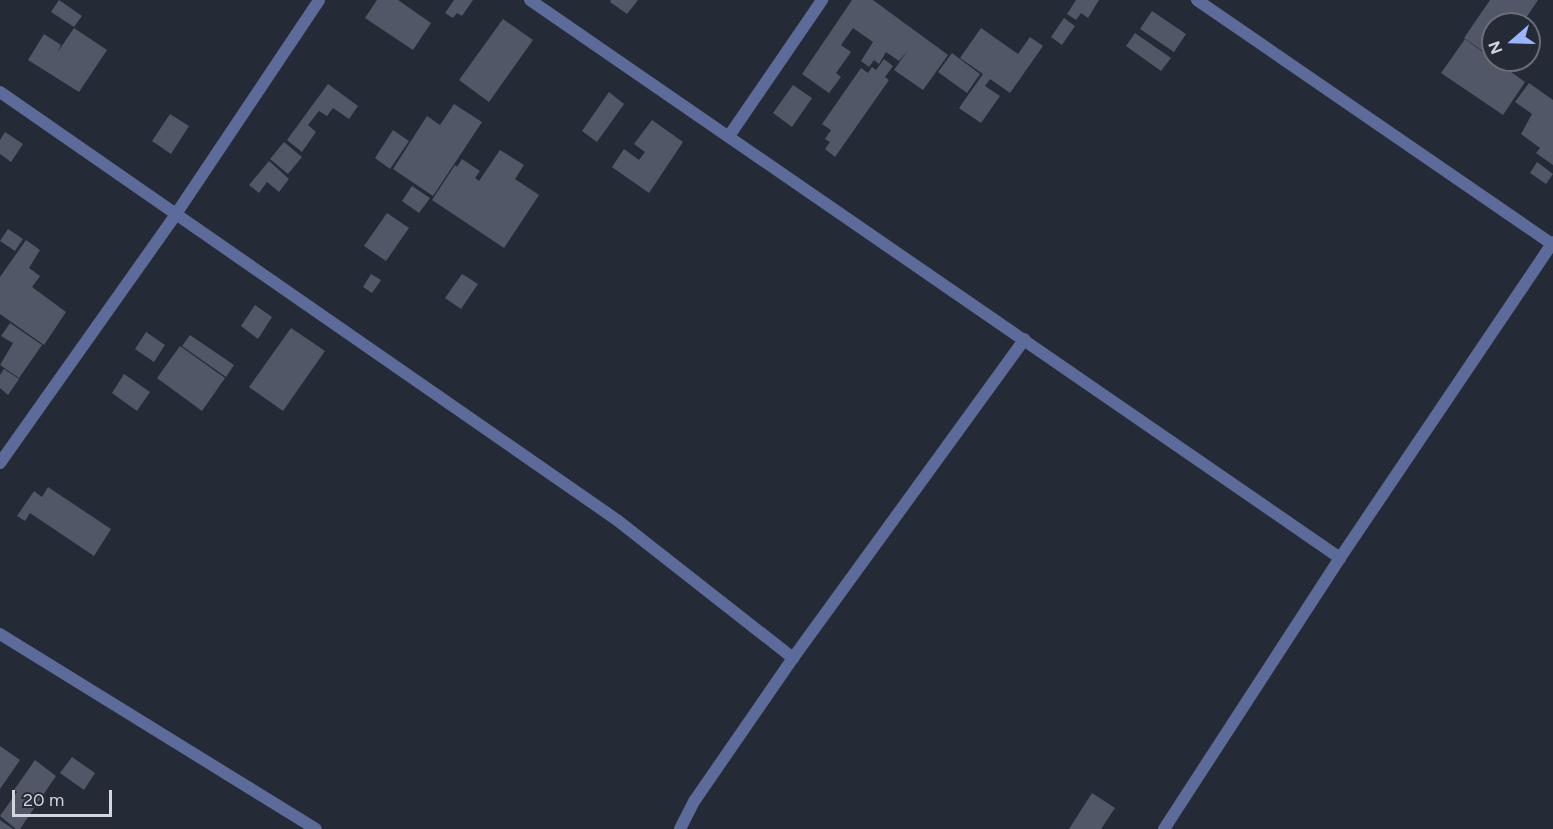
<!DOCTYPE html>
<html>
<head>
<meta charset="utf-8">
<style>
	body { margin:0 }
	#map { position:relative; width:1553px; height:829px; overflow:hidden; background:#252a37; font-family:Figtree,sans-serif }
	div>[style] { position:absolute }
	.building>* { inset:0; background:#515766 }
	.street>* { height:12px; margin:-6px; padding:0 6px; transform-origin:6px; border-radius:6px; background:#5c6b99 }
	span { translate:-50% -50%; white-space:nowrap; text-align:center; line-height:1.15; -webkit-text-stroke:6px #252a37; paint-order:stroke }
	.north { position:absolute; left:1481px; top:12px; width:60px; height:60px; box-sizing:border-box; background:#252a37; border:2px solid #6a6e79; border-radius:50%; rotate:250deg; font-size:16px; font-weight:700; line-height:24px; text-align:center; color:#d1d5dd }
	.north::after { content:''; display:block; margin:auto; width:21px; height:27px; background:#9cb4fd; clip-path:polygon(50% 0,100% 100%,50% 72%,0 100%) }
	.scale { position:absolute; left:12px; top:790px; width:100px; height:27px; box-sizing:border-box; border:3px solid #d1d5dd; border-top:0; padding-left:8px; font-size:18px; line-height:21px; white-space:nowrap; color:#d1d5dd; -webkit-text-stroke:4px #252a37; paint-order:stroke }
</style>
</head>
<body>
<div id="map">
	<div class="building">
		<div style="clip-path:polygon(59px 0,82px 16px,74px 27px,51px 12px)"></div>
		<div style="clip-path:polygon(377px 0,398px 0,431px 23px,413px 50px,365px 18px)"></div>
		<div style="clip-path:polygon(454px 0,473px 0,462px 16px,457px 13px,453px 18px,445px 13px)"></div>
		<div style="clip-path:polygon(611px 0,638px 0,627px 14px,610px 2px)"></div>
		<div style="clip-path:polygon(852px 0,873px 0,948px 55px,923px 90px,894px 70px,908px 50px,899px 61px,886px 52px,879px 64px,874px 60px,869px 67px,861px 61px,873px 42px,853px 28px,841px 45px,851px 52px,836px 73px,841px 77px,829px 93px,802px 74px)"></div>
		<div style="clip-path:polygon(1076px 0,1099px 0,1088px 18px,1081px 13px,1076px 20px,1067px 14px)"></div>
		<div style="clip-path:polygon(1490px 0,1538px 0,1522px 24px,1493px 24px,1493px 58px,1464px 38px)"></div>
		<div style="clip-path:polygon(1152px 11px,1186px 34px,1174px 52px,1140px 29px)"></div>
		<div style="clip-path:polygon(1064px 18px,1075px 26px,1062px 45px,1051px 37px)"></div>
		<div style="clip-path:polygon(503px 19px,533px 40px,489px 102px,459px 80px)"></div>
		<div style="clip-path:polygon(74px 28px,107px 50px,79px 92px,28px 60px,44px 34px,61px 45px,57px 53px)"></div>
		<div style="clip-path:polygon(981px 28px,1018px 54px,1030px 37px,1043px 46px,1010px 93px,990px 79px,985px 86px,1000px 96px,981px 123px,959px 108px,983px 74px,960px 58px)"></div>
		<div style="clip-path:polygon(1135px 33px,1171px 58px,1161px 71px,1126px 46px)"></div>
		<div style="clip-path:polygon(1465px 39px,1525px 82px,1503px 115px,1441px 73px)"></div>
		<div style="clip-path:polygon(952px 53px,980px 74px,967px 93px,938px 72px)"></div>
		<div style="clip-path:polygon(884px 59px,893px 66px,885px 77px,889px 80px,835px 157px,825px 149px,830px 142px,825px 139px,831px 130px,822px 124px,861px 68px,868px 73px,872px 67px,876px 70px)"></div>
		<div style="clip-path:polygon(1529px 83px,1553px 100px,1553px 165px,1536px 153px,1540px 148px,1521px 134px,1532px 114px,1515px 102px)"></div>
		<div style="clip-path:polygon(328px 84px,358px 106px,349px 119px,333px 108px,327px 116px,319px 111px,308px 125px,316px 132px,302px 152px,287px 140px)"></div>
		<div style="clip-path:polygon(793px 85px,812px 98px,792px 127px,773px 113px)"></div>
		<div style="clip-path:polygon(609px 92px,624px 104px,597px 142px,582px 131px)"></div>
		<div style="clip-path:polygon(454px 104px,482px 122px,433px 196px,393px 169px,427px 116px,440px 125px)"></div>
		<div style="clip-path:polygon(170px 114px,189px 126px,171px 154px,152px 141px)"></div>
		<div style="clip-path:polygon(652px 120px,683px 142px,649px 193px,612px 167px,624px 149px,639px 160px,645px 152px,634px 144px)"></div>
		<div style="clip-path:polygon(393px 130px,409px 141px,390px 169px,375px 158px)"></div>
		<div style="clip-path:polygon(5px 132px,23px 144px,11px 162px,0 154px,0 140px)"></div>
		<div style="clip-path:polygon(284px 142px,302px 157px,288px 174px,270px 159px)"></div>
		<div style="clip-path:polygon(500px 150px,524px 165px,515px 179px,539px 195px,504px 248px,432px 200px,455px 165px,457px 167px,462px 159px,480px 171px,475px 178px,479px 181px)"></div>
		<div style="clip-path:polygon(269px 161px,289px 179px,279px 192px,267px 182px,259px 193px,249px 185px)"></div>
		<div style="clip-path:polygon(1537px 162px,1553px 174px,1546px 184px,1530px 173px)"></div>
		<div style="clip-path:polygon(412px 186px,430px 198px,419px 213px,402px 201px)"></div>
		<div style="clip-path:polygon(387px 213px,409px 228px,386px 261px,364px 246px)"></div>
		<div style="clip-path:polygon(8px 229px,23px 239px,15px 251px,0 241px)"></div>
		<div style="clip-path:polygon(26px 240px,40px 250px,29px 268px,40px 276px,32px 287px,66px 312px,44px 345px,0 314px,0 277px)"></div>
		<div style="clip-path:polygon(371px 274px,381px 280px,372px 293px,363px 287px)"></div>
		<div style="clip-path:polygon(462px 274px,478px 284px,461px 309px,445px 298px)"></div>
		<div style="clip-path:polygon(255px 305px,272px 317px,258px 339px,241px 326px)"></div>
		<div style="clip-path:polygon(10px 323px,42px 345px,19px 378px,0 365px,13px 343px,1px 336px)"></div>
		<div style="clip-path:polygon(291px 328px,325px 351px,283px 411px,249px 387px)"></div>
		<div style="clip-path:polygon(146px 332px,165px 345px,154px 362px,135px 349px)"></div>
		<div style="clip-path:polygon(190px 335px,234px 365px,226px 377px,182px 346px)"></div>
		<div style="clip-path:polygon(180px 346px,225px 378px,202px 411px,157px 378px)"></div>
		<div style="clip-path:polygon(4px 369px,19px 379px,8px 395px,0 388px,0 375px)"></div>
		<div style="clip-path:polygon(124px 374px,150px 392px,137px 411px,112px 393px)"></div>
		<div style="clip-path:polygon(48px 487px,111px 529px,94px 556px,30px 513px,25px 521px,17px 516px,34px 491px,42px 497px)"></div>
		<div style="clip-path:polygon(0 746px,20px 760px,0 789px)"></div>
		<div style="clip-path:polygon(72px 757px,95px 773px,84px 790px,60px 773px)"></div>
		<div style="clip-path:polygon(35px 760px,56px 776px,20px 829px,16px 829px,0 816px,17px 792px,14px 790px)"></div>
		<div style="clip-path:polygon(1092px 793px,1115px 808px,1101px 829px,1069px 829px)"></div>
		<div style="clip-path:polygon(0 820px,13px 829px,0 829px)"></div>
	</div>
	<div class="street">
		<div style="left:530px;top:0;width:984px;rotate:34.56deg"></div>
		<div style="left:1197px;top:0;width:432px;rotate:34.5deg"></div>
		<div style="left:0;top:92px;width:751px;rotate:34.75deg"></div>
		<div style="left:617px;top:520px;width:224px;rotate:38.1deg"></div>
		<div style="left:729px;top:136px;width:165px;rotate:-55.6deg"></div>
		<div style="left:0;top:463px;width:305px;rotate:-54.7deg"></div>
		<div style="left:176px;top:214px;width:257px;rotate:-56.2deg"></div>
		<div style="left:0;top:634px;width:371px;rotate:31.7deg"></div>
		<div style="left:680px;top:829px;width:33px;rotate:-63deg"></div>
		<div style="left:695px;top:800px;width:173px;rotate:-55.4deg"></div>
		<div style="left:793px;top:658px;width:394px;rotate:-54deg"></div>
		<div style="left:1164px;top:829px;width:323px;rotate:-57deg"></div>
		<div style="left:1340px;top:558px;width:381px;rotate:-56deg"></div>
	</div>
	<div class="north">N</div>
	<div class="scale">20 m</div>
</div>
</body>
</html>
